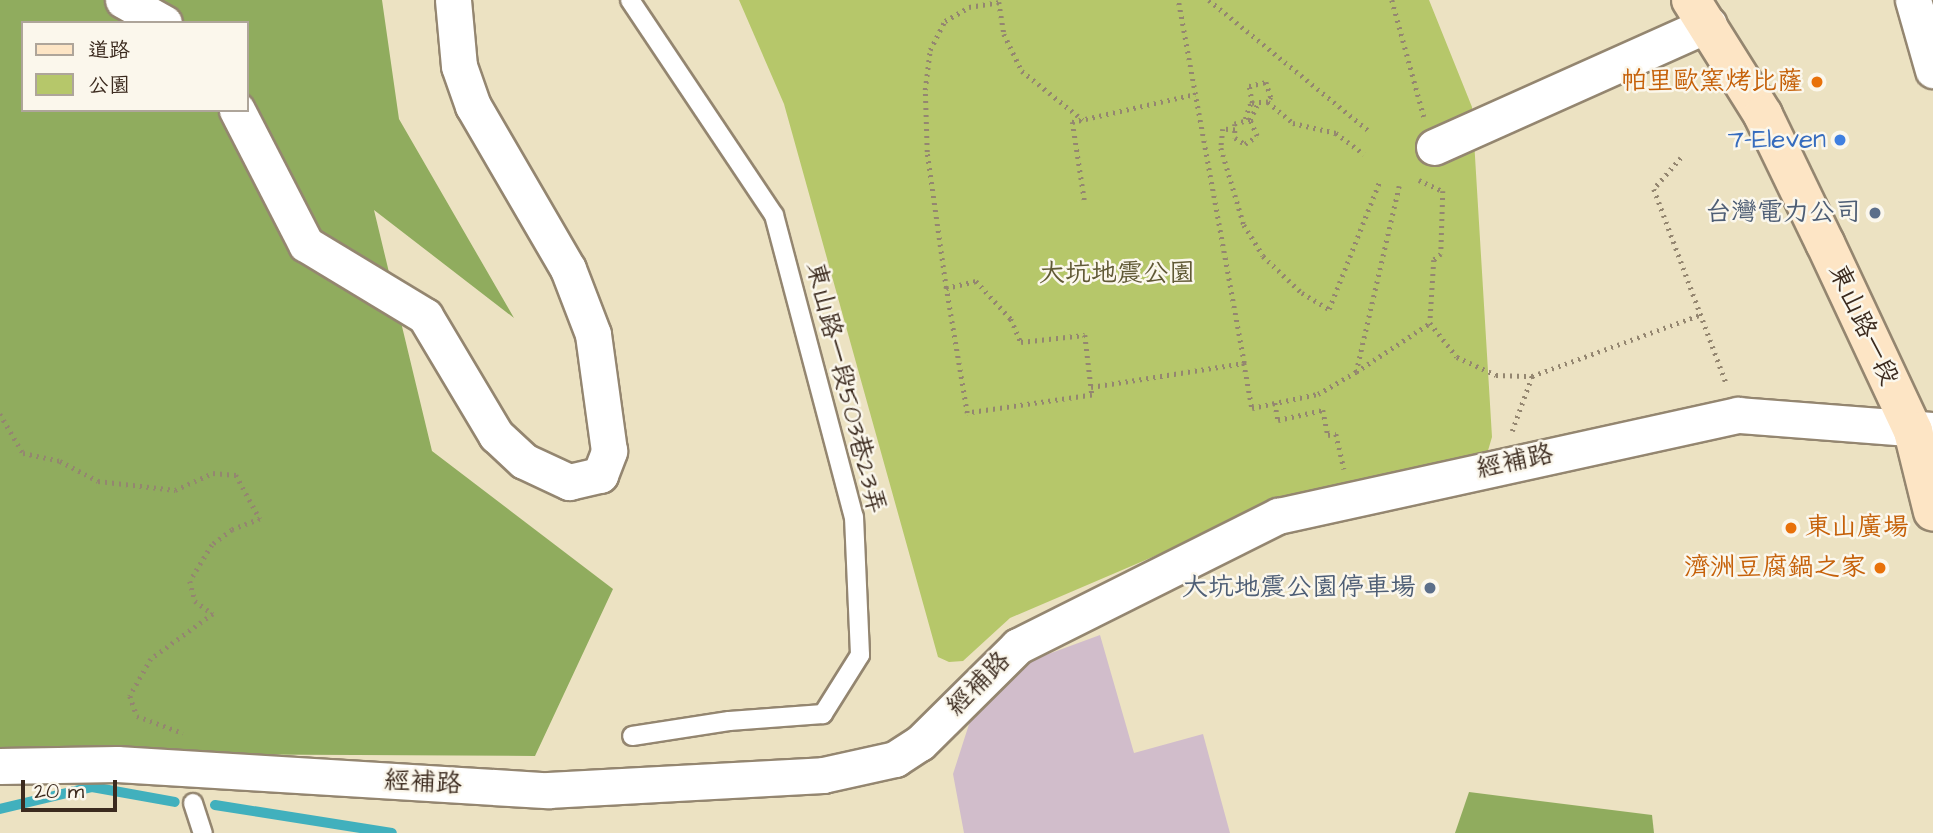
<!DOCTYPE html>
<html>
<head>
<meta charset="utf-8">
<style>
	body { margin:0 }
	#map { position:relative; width:1933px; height:833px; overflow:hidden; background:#ece2c2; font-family:"Architects Daughter","LXGW WenKai TC",sans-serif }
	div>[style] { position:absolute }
	.industrial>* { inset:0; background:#d1bdcb }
	.green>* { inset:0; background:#b6c76a }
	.forest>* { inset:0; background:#90ac5e }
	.stream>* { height:10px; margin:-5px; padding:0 5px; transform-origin:5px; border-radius:5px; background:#41b0bd }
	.path>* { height:4.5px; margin-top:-2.25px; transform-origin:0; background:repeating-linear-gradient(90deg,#948670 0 2px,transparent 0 7px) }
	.roads { filter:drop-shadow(2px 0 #948670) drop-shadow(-2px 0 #948670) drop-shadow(0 2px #948670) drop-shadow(0 -2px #948670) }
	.lane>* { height:18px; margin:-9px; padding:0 9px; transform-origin:9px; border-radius:9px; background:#fff }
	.street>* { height:35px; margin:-17.5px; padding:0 17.5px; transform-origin:17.5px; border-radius:17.5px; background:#fff }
	.secondary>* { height:38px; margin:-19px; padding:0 19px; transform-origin:19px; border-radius:19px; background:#fde5c5 }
	.dots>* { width:19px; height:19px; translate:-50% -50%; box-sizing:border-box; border:4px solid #fbf7ec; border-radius:50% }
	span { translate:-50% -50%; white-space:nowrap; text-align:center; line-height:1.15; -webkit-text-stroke:5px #fbf7ec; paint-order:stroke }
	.food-label { font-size:26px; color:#c56008 }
	.right { translate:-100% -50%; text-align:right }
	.left { translate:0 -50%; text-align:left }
	.shop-label { font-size:26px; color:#366cbe }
	.service-label { font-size:26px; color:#4e5e75 }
	.park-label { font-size:26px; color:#605935 }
	.street-label { font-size:26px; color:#3b2a1e }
	.legend { position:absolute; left:21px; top:21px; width:228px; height:91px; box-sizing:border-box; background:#fbf7ec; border:2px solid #aea59a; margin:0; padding:9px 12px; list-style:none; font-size:21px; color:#3b2a1e }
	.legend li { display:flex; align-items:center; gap:14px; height:35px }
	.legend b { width:35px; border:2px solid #aea59a }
	.scale { position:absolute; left:21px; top:780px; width:96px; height:32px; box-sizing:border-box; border:4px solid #3b2a1e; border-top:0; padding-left:9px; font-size:21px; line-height:24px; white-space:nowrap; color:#3b2a1e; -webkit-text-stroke:5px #fbf7ec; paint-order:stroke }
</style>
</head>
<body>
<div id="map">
	<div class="industrial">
		<div style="clip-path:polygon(1100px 635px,1134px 753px,1203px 734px,1230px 833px,964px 833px,953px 774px,971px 718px,1024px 663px)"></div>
	</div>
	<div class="green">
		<div style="clip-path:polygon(739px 0,1429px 0,1472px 107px,1492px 437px,1487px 454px,1281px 502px,1010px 618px,963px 661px,949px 662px,938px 657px,784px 104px)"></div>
	</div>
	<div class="forest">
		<div style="clip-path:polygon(evenodd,0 0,382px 0,399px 119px,514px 318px,374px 210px,432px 451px,613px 589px,535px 756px,0 753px,0 0,23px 23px,247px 23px,247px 110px,23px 110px,23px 23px)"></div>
		<div style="clip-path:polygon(1469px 792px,1652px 815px,1654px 833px,1455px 833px)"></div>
	</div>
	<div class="stream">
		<div style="left:215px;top:805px;width:179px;rotate:9deg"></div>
		<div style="left:0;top:809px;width:95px;rotate:-13.4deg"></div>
		<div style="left:92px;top:787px;width:84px;rotate:10.2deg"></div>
	</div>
	<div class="path">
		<div style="left:1209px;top:0;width:208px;rotate:39.3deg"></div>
		<div style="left:1392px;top:0;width:121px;rotate:74.7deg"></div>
		<div style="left:1268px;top:102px;width:16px;rotate:176deg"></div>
		<div style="left:1252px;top:103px;width:17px;rotate:-100deg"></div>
		<div style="left:1249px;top:86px;width:17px;rotate:-13deg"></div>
		<div style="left:1266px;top:82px;width:16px;rotate:72deg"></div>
		<div style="left:1271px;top:97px;width:6px;rotate:121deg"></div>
		<div style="left:1268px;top:102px;width:33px;rotate:40deg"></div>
		<div style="left:1293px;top:123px;width:44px;rotate:13.1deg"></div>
		<div style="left:1336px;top:133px;width:35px;rotate:37deg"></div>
		<div style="left:1245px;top:119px;width:18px;rotate:-71deg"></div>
		<div style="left:1250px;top:120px;width:16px;rotate:165deg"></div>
		<div style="left:1235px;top:124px;width:14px;rotate:90deg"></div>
		<div style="left:1235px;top:138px;width:12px;rotate:31deg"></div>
		<div style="left:1245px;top:144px;width:14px;rotate:-34deg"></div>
		<div style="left:1257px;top:136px;width:17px;rotate:-114deg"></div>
		<div style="left:1250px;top:120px;width:17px;rotate:-65deg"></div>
		<div style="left:1235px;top:130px;width:12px;rotate:-175deg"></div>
		<div style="left:1223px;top:129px;width:19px;rotate:96deg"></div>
		<div style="left:1221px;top:148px;width:80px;rotate:73.4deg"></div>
		<div style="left:1244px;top:225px;width:36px;rotate:58deg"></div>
		<div style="left:1263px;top:256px;width:54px;rotate:43.5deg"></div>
		<div style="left:1302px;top:293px;width:31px;rotate:31deg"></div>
		<div style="left:1329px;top:309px;width:139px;rotate:-68.4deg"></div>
		<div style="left:1681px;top:158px;width:41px;rotate:131.1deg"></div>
		<div style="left:1654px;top:189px;width:209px;rotate:69.6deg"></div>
		<div style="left:1419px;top:180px;width:26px;rotate:25deg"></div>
		<div style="left:1443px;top:191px;width:63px;rotate:91.8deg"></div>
		<div style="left:1441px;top:254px;width:9px;rotate:139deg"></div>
		<div style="left:1434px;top:260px;width:63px;rotate:93.6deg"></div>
		<div style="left:1430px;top:323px;width:43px;rotate:51.5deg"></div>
		<div style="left:1457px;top:357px;width:43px;rotate:24.8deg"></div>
		<div style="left:1496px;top:375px;width:36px;rotate:2deg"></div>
		<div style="left:1532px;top:376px;width:179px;rotate:-20deg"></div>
		<div style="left:1084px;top:200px;width:79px;rotate:-98.7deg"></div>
		<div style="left:1072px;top:122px;width:126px;rotate:-12.8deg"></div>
		<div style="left:976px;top:281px;width:52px;rotate:47.4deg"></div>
		<div style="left:1011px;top:319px;width:25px;rotate:67deg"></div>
		<div style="left:1021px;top:342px;width:64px;rotate:-6.2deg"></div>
		<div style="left:1085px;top:335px;width:60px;rotate:83.3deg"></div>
		<div style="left:1092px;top:395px;width:126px;rotate:171.8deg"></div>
		<div style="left:967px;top:413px;width:127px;rotate:-99.5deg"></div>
		<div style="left:946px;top:288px;width:31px;rotate:-13deg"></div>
		<div style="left:946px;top:288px;width:137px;rotate:-98deg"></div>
		<div style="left:927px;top:152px;width:62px;rotate:-91.8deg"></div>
		<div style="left:925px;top:90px;width:40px;rotate:-82.9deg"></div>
		<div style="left:930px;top:50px;width:33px;rotate:-63deg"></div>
		<div style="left:945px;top:21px;width:28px;rotate:-30deg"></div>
		<div style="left:969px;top:7px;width:30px;rotate:-9deg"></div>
		<div style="left:999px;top:2px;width:32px;rotate:81deg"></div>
		<div style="left:1004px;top:34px;width:41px;rotate:64.1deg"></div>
		<div style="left:1022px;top:71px;width:78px;rotate:38.8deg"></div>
		<div style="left:1244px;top:363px;width:46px;rotate:79.9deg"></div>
		<div style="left:1252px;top:408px;width:67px;rotate:-12deg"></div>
		<div style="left:1318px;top:394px;width:44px;rotate:-30.1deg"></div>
		<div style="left:1356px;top:372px;width:191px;rotate:-77deg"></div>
		<div style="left:1356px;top:372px;width:89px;rotate:-33.5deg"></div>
		<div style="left:1091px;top:387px;width:155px;rotate:-8.9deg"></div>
		<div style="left:1244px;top:363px;width:369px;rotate:-100.3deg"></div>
		<div style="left:1275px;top:403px;width:17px;rotate:80deg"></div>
		<div style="left:1278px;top:420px;width:46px;rotate:-12.5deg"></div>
		<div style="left:1323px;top:410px;width:25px;rotate:79deg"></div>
		<div style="left:1328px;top:435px;width:8px;rotate:-7deg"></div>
		<div style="left:1336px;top:434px;width:36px;rotate:77deg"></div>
		<div style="left:0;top:414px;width:45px;rotate:59.5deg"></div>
		<div style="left:23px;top:453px;width:38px;rotate:12deg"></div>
		<div style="left:60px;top:461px;width:43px;rotate:27.8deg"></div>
		<div style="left:98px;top:481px;width:78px;rotate:6.7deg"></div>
		<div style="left:175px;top:490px;width:42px;rotate:-24.1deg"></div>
		<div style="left:213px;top:473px;width:23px;rotate:5deg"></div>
		<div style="left:236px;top:475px;width:50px;rotate:61.4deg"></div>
		<div style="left:260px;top:519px;width:30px;rotate:159deg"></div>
		<div style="left:232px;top:530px;width:25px;rotate:143deg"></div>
		<div style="left:212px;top:545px;width:42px;rotate:121.4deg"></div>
		<div style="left:190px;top:581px;width:21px;rotate:76deg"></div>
		<div style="left:195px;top:601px;width:22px;rotate:36deg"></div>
		<div style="left:213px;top:614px;width:77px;rotate:144deg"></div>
		<div style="left:151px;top:659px;width:43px;rotate:119.6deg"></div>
		<div style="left:130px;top:696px;width:21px;rotate:71deg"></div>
		<div style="left:137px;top:716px;width:49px;rotate:20.3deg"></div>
		<div style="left:1512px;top:431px;width:59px;rotate:-70deg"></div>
	</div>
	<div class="roads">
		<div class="lane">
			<div style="left:630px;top:0;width:259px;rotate:56.2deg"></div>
			<div style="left:774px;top:215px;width:312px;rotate:75.2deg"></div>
			<div style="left:854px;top:517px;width:138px;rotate:87.5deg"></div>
			<div style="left:860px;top:655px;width:70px;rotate:122.1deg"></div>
			<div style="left:823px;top:714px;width:94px;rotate:175.7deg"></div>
			<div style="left:729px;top:721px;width:98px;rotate:171.2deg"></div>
			<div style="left:193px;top:803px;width:32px;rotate:72deg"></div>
		</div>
		<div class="street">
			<div style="left:123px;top:0;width:47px;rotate:29.3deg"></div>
			<div style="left:1913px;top:0;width:73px;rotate:74.1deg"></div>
			<div style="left:237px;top:110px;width:151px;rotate:62.8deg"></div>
			<div style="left:306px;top:244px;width:139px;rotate:31.2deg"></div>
			<div style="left:425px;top:316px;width:139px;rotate:59.2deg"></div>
			<div style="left:496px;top:435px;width:38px;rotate:43deg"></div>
			<div style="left:524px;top:461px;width:50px;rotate:25deg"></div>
			<div style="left:569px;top:482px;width:32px;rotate:-13deg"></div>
			<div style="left:600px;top:475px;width:26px;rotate:-69deg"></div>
			<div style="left:609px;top:451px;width:118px;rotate:-97.8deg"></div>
			<div style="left:593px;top:334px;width:70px;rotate:-111deg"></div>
			<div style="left:568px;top:269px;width:189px;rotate:-120.2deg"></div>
			<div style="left:473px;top:106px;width:42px;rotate:-109.3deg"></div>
			<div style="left:459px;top:66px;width:66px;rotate:-95.2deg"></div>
			<div style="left:1434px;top:147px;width:301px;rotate:-24.1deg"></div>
			<div style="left:0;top:766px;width:117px;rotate:-1deg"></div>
			<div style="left:117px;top:764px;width:432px;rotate:3.5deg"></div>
			<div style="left:548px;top:790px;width:275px;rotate:-3.1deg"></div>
			<div style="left:823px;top:775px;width:74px;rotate:-12.5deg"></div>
			<div style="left:895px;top:759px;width:30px;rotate:-33deg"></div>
			<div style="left:920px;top:743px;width:138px;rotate:-44.7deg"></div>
			<div style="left:1018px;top:646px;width:291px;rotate:-26.6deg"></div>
			<div style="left:1278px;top:516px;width:471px;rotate:-12.4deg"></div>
			<div style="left:1738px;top:415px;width:196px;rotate:4.4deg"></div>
		</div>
		<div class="secondary">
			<div style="left:1691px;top:0;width:136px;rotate:57.9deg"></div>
			<div style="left:1763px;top:115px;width:142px;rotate:64.2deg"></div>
			<div style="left:1825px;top:243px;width:208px;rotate:64.9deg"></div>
			<div style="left:1913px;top:431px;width:83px;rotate:76.1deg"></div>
		</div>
	</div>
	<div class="dots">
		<div style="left:1817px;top:82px;background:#e8710a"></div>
		<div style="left:1840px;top:140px;background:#3f7fe0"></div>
		<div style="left:1875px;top:213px;background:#5c6f8a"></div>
		<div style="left:1791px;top:528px;background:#e8710a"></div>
		<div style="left:1880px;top:568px;background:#e8710a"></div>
		<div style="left:1430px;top:588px;background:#5c6f8a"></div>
	</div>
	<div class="food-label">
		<span class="right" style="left:1803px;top:82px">帕里歐窯烤比薩</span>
		<span class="left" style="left:1805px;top:528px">東山廣場</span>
		<span class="right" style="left:1866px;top:568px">濟洲豆腐鍋之家</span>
	</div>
	<div class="shop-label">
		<span class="right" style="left:1826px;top:140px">7-Eleven</span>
	</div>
	<div class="service-label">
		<span class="right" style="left:1861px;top:213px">台灣電力公司</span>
		<span class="right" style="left:1416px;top:588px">大坑地震公園停車場</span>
	</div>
	<div class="park-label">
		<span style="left:1117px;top:274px">大坑地震公園</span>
	</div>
	<div class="street-label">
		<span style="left:1863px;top:325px;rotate:65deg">東山路一段</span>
		<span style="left:845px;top:388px;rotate:76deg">東山路一段503巷23弄</span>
		<span style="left:1515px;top:462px;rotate:-12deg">經補路</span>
		<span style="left:979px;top:684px;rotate:-45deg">經補路</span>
		<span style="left:423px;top:783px;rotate:3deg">經補路</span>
	</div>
	<ul class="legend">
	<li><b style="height:9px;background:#fde5c5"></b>道路</li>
	<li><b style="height:19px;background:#b6c76a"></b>公園</li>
	</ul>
	<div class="scale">20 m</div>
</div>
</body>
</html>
